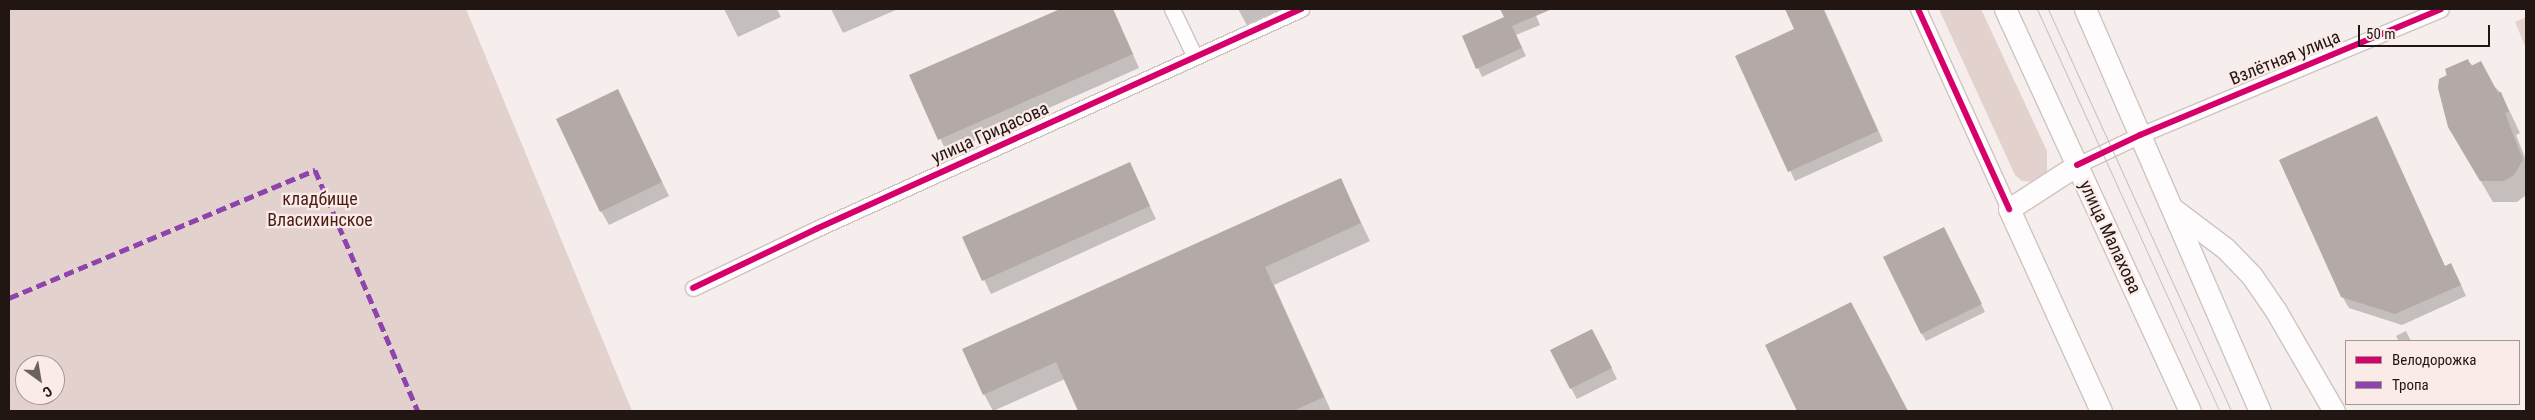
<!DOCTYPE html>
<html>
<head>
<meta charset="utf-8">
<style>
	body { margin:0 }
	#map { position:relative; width:2535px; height:420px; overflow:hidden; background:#f6eeec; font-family:"Roboto Condensed",sans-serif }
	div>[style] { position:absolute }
	.green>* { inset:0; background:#e2d1cd }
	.shadow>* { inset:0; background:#0003 }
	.building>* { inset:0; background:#b3aaa7 }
	.roads { filter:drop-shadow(1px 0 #cec4c2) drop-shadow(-1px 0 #cec4c2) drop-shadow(0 1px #cec4c2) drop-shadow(0 -1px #cec4c2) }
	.street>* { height:15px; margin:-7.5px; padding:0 7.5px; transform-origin:7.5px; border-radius:7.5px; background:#fefcfc }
	.secondary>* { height:21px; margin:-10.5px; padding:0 10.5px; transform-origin:10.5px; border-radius:10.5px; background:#fefcfc }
	.tram>* { height:1px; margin:-0.5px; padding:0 0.5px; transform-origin:0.5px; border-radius:0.5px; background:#c4c1c1 }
	.quiet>* { height:5px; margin-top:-2.5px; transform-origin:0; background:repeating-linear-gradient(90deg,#8e44ad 0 10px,transparent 0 15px) }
	.cycleway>* { height:6px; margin:-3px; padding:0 3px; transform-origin:3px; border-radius:3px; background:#d6006c }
	span { translate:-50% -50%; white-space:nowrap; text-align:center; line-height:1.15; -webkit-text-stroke:4.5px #faebe8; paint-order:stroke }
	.street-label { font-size:18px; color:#221613 }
	.park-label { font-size:18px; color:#4a1c13 }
	.frame { position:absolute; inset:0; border:10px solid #221613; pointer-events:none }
	.legend { position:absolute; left:2345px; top:340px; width:175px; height:65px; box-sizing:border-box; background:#faebe8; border:1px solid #a49693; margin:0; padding:6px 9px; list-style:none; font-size:15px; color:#221613 }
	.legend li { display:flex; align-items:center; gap:10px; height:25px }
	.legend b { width:25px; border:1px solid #a49693 }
	.north { position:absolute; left:15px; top:355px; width:50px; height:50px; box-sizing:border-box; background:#faebe8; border:1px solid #a49693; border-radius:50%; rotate:148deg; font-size:14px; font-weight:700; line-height:20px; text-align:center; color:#221613 }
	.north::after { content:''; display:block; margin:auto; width:18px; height:22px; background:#6c625f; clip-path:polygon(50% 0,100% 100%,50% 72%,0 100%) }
	.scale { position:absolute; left:2358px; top:25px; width:132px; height:22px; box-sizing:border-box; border:2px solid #221613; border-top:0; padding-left:6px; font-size:15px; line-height:18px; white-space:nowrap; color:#221613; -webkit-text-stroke:4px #faebe8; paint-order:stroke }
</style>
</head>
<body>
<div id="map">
	<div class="green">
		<div style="clip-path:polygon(evenodd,9px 9px,466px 9px,632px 411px,9px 411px,9px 9px,25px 365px,55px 365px,55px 395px,25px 395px,25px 365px)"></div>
		<div style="clip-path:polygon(1939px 9px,1981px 9px,2047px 151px,2047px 174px,2034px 182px,2022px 181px,2015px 175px)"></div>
		<div style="clip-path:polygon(2526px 17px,2526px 48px,2515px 22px)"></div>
	</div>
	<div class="shadow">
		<div style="clip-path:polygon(724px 9px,777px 9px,781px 17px,738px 37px)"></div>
		<div style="clip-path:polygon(831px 9px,898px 9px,843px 33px)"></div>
		<div style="clip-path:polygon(1063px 9px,1113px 9px,1139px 68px,947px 153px,911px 76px)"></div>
		<div style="clip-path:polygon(1238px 9px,1288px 9px,1248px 27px)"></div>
		<div style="clip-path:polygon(1502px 9px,1533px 9px,1540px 25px,1516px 35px,1526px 56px,1482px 77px,1478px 68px,1506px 18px)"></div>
		<div style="clip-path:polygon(1786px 9px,1824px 9px,1883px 141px,1795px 181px,1737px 56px,1795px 30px)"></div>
		<div style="clip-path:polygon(2467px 60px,2501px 93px,2520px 133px,2516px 135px,2526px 160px,2526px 195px,2517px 202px,2493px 202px,2449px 127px,2446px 69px)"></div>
		<div style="clip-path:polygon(618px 91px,669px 196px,609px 225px,601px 211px)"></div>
		<div style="clip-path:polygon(2377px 118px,2445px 267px,2457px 276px,2466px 296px,2402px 325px,2349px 308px,2342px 296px)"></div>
		<div style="clip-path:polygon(1129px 163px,1156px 219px,991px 294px,964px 238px)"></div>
		<div style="clip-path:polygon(1340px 179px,1370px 241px,1274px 285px,1331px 411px,1080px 411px,1065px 379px,993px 411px,984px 394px)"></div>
		<div style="clip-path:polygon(1948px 236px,1985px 312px,1926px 341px,1922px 334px)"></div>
		<div style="clip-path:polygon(1858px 318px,1907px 411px,1798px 411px,1766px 346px)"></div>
		<div style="clip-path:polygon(2406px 331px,2411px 341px,2399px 341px,2396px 336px)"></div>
		<div style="clip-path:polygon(1598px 341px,1617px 379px,1577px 399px,1571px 388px)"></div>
	</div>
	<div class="building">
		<div style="clip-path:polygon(1060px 9px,1113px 9px,1133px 54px,938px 140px,909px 75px)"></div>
		<div style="clip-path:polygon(1500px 9px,1552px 9px,1512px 26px,1522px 48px,1476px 69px,1462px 36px,1504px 17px)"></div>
		<div style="clip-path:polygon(1785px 9px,1823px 9px,1878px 131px,1788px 172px,1735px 56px,1794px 29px)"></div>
		<div style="clip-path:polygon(2468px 59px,2471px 66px,2481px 61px,2498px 93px,2501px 92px,2509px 112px,2505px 113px,2523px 160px,2514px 175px,2504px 181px,2480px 181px,2448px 127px,2438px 88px,2439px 79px,2447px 75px,2445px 69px)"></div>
		<div style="clip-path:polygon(618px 89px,662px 182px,600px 212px,556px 119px)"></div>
		<div style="clip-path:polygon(2377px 116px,2445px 266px,2451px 263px,2461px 285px,2395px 314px,2341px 297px,2279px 160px)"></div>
		<div style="clip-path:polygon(1130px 162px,1150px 206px,982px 281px,962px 237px)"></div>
		<div style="clip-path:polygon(1341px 178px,1361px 223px,1265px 267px,1324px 397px,1293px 411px,1078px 411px,1056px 362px,983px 395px,962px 349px)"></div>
		<div style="clip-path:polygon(1944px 227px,1982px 304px,1921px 334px,1883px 257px)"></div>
		<div style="clip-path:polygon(1851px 302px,1908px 411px,1797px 411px,1765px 345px)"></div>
		<div style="clip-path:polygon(1592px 329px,1612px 368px,1570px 389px,1550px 350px)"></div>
	</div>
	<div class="roads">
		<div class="street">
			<div style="left:1172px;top:9px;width:53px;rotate:64.4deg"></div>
			<div style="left:1918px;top:9px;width:220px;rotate:65.5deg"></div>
			<div style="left:2077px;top:165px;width:70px;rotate:-25.5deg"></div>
			<div style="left:2140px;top:135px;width:326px;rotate:-22.7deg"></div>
			<div style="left:693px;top:288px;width:136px;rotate:-25.6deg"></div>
			<div style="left:816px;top:229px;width:533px;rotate:-24.4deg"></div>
		</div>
		<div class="secondary">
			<div style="left:2005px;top:9px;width:443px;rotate:65.3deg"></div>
			<div style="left:2085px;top:9px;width:438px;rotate:66.5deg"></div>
			<div style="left:2077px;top:165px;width:81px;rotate:147.1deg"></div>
			<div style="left:2009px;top:209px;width:222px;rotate:65.5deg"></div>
			<div style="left:2173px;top:209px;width:66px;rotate:37deg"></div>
			<div style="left:2226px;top:249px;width:37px;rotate:46deg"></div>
			<div style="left:2252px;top:276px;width:42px;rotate:55.6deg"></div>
			<div style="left:2276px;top:311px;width:116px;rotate:59.9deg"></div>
		</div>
	</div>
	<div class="tram">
		<div style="left:1541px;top:9px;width:2px;rotate:63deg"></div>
		<div style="left:2037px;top:9px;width:441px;rotate:65.6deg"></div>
		<div style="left:2048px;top:9px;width:442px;rotate:65.5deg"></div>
	</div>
	<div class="quiet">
		<div style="left:9px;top:298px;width:332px;rotate:-22.7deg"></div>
		<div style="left:315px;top:170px;width:262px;rotate:66.9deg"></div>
	</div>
	<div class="cycleway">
		<div style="left:1918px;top:9px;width:220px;rotate:65.5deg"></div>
		<div style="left:2077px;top:165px;width:70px;rotate:-25.5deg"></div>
		<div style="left:2140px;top:135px;width:326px;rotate:-22.7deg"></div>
		<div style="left:693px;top:288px;width:136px;rotate:-25.6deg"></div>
		<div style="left:816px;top:229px;width:533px;rotate:-24.4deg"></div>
	</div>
	<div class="street-label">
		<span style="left:2285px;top:58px;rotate:-22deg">Взлётная улица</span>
		<span style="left:990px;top:133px;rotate:-24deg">улица Гридасова</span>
		<span style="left:2110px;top:237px;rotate:65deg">улица Малахова</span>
	</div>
	<div class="park-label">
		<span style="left:320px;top:210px">кладбище<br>Власихинское</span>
	</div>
	<div class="frame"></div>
	<ul class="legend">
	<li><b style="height:6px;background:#d6006c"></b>Велодорожка</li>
	<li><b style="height:6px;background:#8e44ad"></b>Тропа</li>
	</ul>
	<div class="north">С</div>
	<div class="scale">50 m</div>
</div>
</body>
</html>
